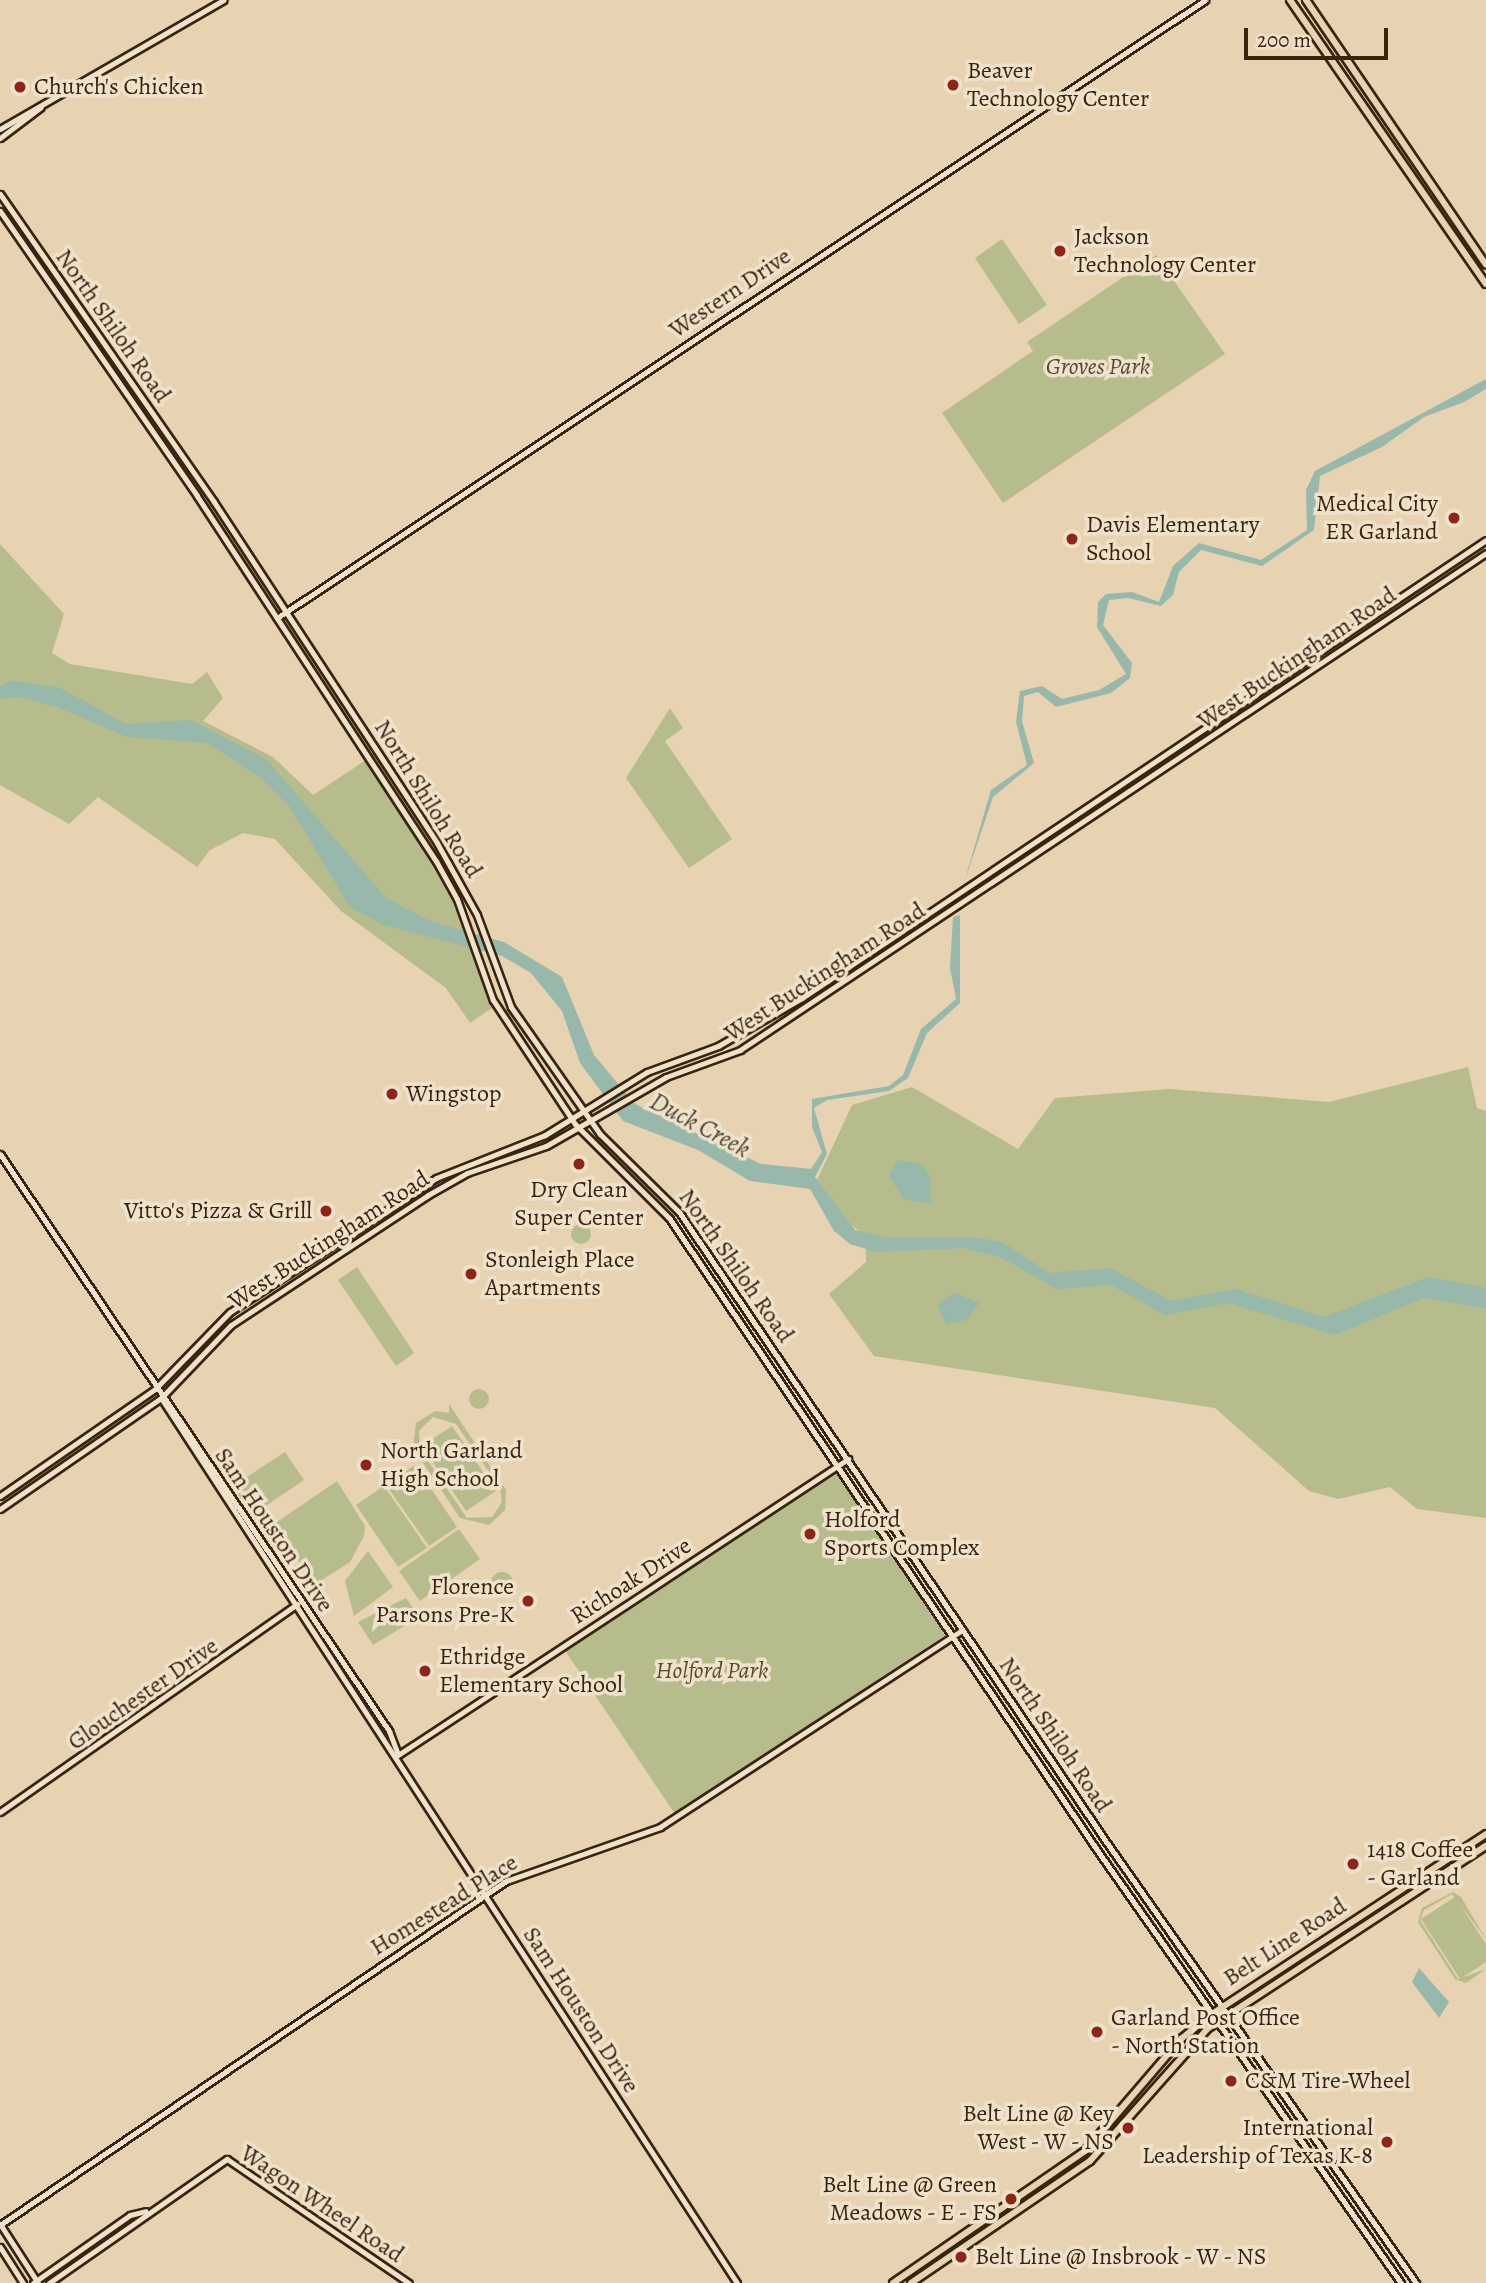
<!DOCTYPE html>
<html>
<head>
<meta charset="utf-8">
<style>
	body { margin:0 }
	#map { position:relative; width:1486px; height:2283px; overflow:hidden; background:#e7d3b1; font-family:Alegreya,serif }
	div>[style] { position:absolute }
	.green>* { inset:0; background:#b6bc8b }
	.round { border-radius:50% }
	.water>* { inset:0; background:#97b8aa }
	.roads { filter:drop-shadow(2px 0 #3b240d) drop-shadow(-2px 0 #3b240d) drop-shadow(0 2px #3b240d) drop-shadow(0 -2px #3b240d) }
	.secondary>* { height:5px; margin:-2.5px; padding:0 2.5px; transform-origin:2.5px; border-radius:2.5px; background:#efe2cc }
	.primary>* { height:6px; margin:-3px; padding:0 3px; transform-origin:3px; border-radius:3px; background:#e7d3b1 }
	.dots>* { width:19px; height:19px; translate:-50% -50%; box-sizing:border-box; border:4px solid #efe2cc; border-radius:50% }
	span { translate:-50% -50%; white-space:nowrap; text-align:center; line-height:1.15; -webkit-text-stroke:7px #efe2cc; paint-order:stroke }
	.poi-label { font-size:24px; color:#3b240d }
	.left { translate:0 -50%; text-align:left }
	.right { translate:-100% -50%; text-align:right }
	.street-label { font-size:24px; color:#3b240d }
	.park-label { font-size:24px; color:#5a4a2c; font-style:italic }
	.water-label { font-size:26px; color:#524934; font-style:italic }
	.scale { position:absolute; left:1244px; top:28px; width:144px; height:32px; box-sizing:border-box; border:4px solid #3b240d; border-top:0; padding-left:9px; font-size:21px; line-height:24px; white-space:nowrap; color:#3b240d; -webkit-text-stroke:5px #efe2cc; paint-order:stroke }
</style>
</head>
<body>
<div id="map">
	<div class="green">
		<div style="clip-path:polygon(1002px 239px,1047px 305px,1019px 324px,975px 258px)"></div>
		<div style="clip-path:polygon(1156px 255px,1225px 354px,1003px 503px,942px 413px,1033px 351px,1027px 342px)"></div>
		<div style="clip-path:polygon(0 544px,64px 614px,52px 653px,70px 664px,192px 684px,207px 672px,223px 698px,203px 721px,273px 757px,313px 795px,366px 760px,448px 888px,492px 1008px,470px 1023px,446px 988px,341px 911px,275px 839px,243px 833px,210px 850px,197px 867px,98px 797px,69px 824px,0 785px)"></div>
		<div style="clip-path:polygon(670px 708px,683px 728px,665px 741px,732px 839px,689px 868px,626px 778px)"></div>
		<div style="clip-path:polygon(1468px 1067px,1477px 1108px,1486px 1111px,1486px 1518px,1417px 1509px,1390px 1487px,1338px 1499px,1309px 1491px,1215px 1408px,874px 1356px,829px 1294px,866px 1262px,866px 1237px,832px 1209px,817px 1180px,852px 1105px,912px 1087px,1018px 1149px,1055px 1098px,1169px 1089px,1329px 1102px)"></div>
		<div class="round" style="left:571px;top:1224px;width:20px;height:20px"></div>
		<div style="clip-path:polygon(357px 1267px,414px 1353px,396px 1366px,338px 1280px)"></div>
		<div class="round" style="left:469px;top:1389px;width:20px;height:20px"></div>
		<div style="clip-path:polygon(evenodd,449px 1404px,506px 1490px,505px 1510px,489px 1525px,460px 1518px,413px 1448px,416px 1423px,435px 1411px,449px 1413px,449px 1404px,433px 1417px,456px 1424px,500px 1488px,502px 1502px,492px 1517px,467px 1518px,420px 1449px,419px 1431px,433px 1417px)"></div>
		<div style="clip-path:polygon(452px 1426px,496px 1491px,466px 1511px,422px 1446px)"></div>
		<div style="clip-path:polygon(285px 1452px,304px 1480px,252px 1515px,233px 1486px)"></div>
		<div style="clip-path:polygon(415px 1465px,457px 1527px,429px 1546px,386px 1485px)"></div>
		<div style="clip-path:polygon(836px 1472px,945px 1635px,675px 1814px,564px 1649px)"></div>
		<div style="clip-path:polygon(337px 1481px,365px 1526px,364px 1536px,350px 1562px,314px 1585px,274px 1524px)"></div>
		<div style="clip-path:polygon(384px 1486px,427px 1548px,398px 1567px,356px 1505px)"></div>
		<div style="clip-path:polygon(459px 1529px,480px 1559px,420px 1601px,399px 1571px)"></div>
		<div style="clip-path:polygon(368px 1551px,393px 1587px,354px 1616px,345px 1581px)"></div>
		<div class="round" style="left:491px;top:1572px;width:22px;height:22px"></div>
		<div style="clip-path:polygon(406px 1598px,419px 1617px,373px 1645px,358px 1622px)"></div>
		<div style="clip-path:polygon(1453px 1892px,1461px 1897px,1486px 1939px,1452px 1894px,1424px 1910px,1420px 1920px,1458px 1979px,1486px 1969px,1466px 1983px,1455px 1979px,1418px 1922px,1422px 1908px)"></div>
		<div style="clip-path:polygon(1455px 1897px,1486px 1944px,1486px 1962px,1460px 1979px,1421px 1919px)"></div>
	</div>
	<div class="water">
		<div style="clip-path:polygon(1486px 379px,1486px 389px,1464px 402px,1424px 417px,1382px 447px,1320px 476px,1314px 530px,1262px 566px,1201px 550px,1179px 572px,1173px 595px,1161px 606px,1128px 598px,1109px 600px,1103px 625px,1132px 663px,1130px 678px,1111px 693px,1056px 707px,1038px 692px,1024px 696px,1022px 721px,1034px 763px,993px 797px,964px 883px,991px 790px,1027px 765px,1016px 722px,1020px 691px,1042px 686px,1062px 699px,1099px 690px,1126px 674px,1097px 627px,1098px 602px,1106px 594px,1132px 592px,1159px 602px,1173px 566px,1199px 543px,1261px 560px,1307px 530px,1306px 490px,1315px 471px)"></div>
		<div style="clip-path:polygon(13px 681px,58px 687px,126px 724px,191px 720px,266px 759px,386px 898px,430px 921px,504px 942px,562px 977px,594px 1055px,635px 1104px,761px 1164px,811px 1169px,822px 1152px,812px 1127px,812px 1099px,889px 1086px,903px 1075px,921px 1029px,956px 999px,950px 968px,953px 917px,960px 915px,960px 1003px,927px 1033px,908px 1078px,889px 1091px,827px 1100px,814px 1108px,827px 1154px,815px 1177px,855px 1230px,886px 1237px,981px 1238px,1004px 1243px,1049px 1273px,1110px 1268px,1172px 1301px,1236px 1289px,1324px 1317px,1429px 1277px,1486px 1288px,1486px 1308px,1423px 1298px,1335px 1335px,1228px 1303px,1165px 1315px,1111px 1285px,1057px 1289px,1000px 1257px,963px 1248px,876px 1252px,850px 1244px,834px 1231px,810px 1189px,750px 1181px,698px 1150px,623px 1121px,580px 1063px,562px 1011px,531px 973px,502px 956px,384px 925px,350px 907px,290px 807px,260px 777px,207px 743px,127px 737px,60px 708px,19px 697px,0 699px,0 686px)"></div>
		<div style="clip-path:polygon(897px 1160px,921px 1164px,930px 1176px,931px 1203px,905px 1200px,889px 1177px)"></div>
		<div style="clip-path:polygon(955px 1293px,979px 1303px,967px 1320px,946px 1324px,937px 1305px)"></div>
		<div style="clip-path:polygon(1419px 1968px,1449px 2002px,1439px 2018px,1412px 1982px)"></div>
	</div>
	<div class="roads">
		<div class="secondary">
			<div style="left:0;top:129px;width:258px;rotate:-30deg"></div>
			<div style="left:0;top:138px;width:51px;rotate:-37.1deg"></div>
			<div style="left:0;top:194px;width:375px;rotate:55.2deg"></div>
			<div style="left:214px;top:502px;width:407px;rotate:56.8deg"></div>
			<div style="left:437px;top:843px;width:82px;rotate:60.9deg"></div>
			<div style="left:477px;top:915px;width:98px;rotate:69.7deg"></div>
			<div style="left:511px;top:1007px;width:155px;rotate:55deg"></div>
			<div style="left:600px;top:1134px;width:111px;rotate:44.6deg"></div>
			<div style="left:679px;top:1212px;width:762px;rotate:55.85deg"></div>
			<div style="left:1107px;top:1843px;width:538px;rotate:54.92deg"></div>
			<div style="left:0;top:211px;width:346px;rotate:55.3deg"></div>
			<div style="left:197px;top:496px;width:436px;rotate:56.8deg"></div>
			<div style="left:436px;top:861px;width:43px;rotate:61.1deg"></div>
			<div style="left:457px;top:899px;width:107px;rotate:70.4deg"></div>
			<div style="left:493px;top:1000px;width:149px;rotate:56.5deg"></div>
			<div style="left:575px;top:1124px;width:133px;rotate:45deg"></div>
			<div style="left:669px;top:1218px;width:763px;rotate:55.89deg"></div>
			<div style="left:1097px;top:1850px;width:529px;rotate:54.93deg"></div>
			<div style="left:277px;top:618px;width:1115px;rotate:-33.66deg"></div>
			<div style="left:0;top:1154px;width:696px;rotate:56.01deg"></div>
			<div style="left:389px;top:1731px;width:25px;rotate:69deg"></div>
			<div style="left:161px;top:1398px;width:1056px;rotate:56.94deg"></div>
			<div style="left:0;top:1496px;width:188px;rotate:-34.6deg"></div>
			<div style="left:155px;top:1389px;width:107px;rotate:-45.8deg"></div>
			<div style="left:230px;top:1312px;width:246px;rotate:-33deg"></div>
			<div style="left:436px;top:1178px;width:117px;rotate:-21.5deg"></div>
			<div style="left:545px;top:1135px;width:120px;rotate:-31.7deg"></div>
			<div style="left:647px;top:1072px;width:76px;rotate:-20.1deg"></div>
			<div style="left:718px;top:1046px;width:97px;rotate:-29.7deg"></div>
			<div style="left:802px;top:998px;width:823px;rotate:-33.81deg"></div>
			<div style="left:0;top:1509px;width:196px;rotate:-34.6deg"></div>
			<div style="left:161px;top:1398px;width:101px;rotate:-46.2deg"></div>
			<div style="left:231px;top:1325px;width:236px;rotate:-33.4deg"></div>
			<div style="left:428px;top:1195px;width:45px;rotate:-29.4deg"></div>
			<div style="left:467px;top:1173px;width:83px;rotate:-18.9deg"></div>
			<div style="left:546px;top:1146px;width:138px;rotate:-29.9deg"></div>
			<div style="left:666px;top:1077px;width:79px;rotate:-20deg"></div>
			<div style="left:740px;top:1050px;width:896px;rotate:-33.67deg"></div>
			<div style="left:398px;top:1755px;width:539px;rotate:-33.34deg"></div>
			<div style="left:0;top:1812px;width:363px;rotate:-35deg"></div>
			<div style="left:0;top:2224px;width:70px;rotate:57.2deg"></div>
			<div style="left:0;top:2225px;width:612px;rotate:-34.21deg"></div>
			<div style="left:506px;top:1881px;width:163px;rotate:-19.3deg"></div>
			<div style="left:660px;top:1827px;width:361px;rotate:-33.1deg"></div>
			<div style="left:0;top:2247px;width:43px;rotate:57.4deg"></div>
			<div style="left:33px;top:2283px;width:118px;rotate:-35deg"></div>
			<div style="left:130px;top:2215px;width:16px;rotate:-14deg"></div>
			<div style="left:49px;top:2283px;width:217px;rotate:-34.9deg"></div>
			<div style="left:227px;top:2159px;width:220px;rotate:34.3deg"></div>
		</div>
		<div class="primary">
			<div style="left:1290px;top:0;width:345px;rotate:55.4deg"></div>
			<div style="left:1306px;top:0;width:320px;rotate:55.8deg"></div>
			<div style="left:893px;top:2283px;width:233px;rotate:-34.5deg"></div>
			<div style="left:1085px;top:2151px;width:148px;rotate:-49.4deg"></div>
			<div style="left:1181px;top:2039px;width:40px;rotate:-39deg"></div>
			<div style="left:1212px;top:2014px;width:328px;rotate:-33.3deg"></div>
			<div style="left:911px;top:2283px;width:217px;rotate:-34.3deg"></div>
			<div style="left:1090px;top:2161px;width:176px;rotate:-48.4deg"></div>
			<div style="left:1207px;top:2029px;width:334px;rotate:-33.3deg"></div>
		</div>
	</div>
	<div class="dots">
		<div style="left:953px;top:85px;background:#8f2418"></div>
		<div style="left:20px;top:87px;background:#8f2418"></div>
		<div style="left:1060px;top:251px;background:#8f2418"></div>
		<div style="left:1454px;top:518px;background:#8f2418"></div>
		<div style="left:1072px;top:539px;background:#8f2418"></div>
		<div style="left:392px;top:1094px;background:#8f2418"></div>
		<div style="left:579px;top:1164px;background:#8f2418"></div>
		<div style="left:326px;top:1211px;background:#8f2418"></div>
		<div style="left:471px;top:1274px;background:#8f2418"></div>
		<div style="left:366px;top:1465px;background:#8f2418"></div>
		<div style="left:810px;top:1534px;background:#8f2418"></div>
		<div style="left:528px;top:1601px;background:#8f2418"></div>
		<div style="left:425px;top:1671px;background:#8f2418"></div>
		<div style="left:1353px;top:1864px;background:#8f2418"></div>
		<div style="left:1097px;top:2032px;background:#8f2418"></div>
		<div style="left:1231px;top:2081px;background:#8f2418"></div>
		<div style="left:1128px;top:2128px;background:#8f2418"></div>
		<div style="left:1387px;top:2142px;background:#8f2418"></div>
		<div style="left:1011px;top:2199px;background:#8f2418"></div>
		<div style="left:961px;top:2257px;background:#8f2418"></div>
	</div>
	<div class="poi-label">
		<span class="left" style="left:967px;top:85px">Beaver<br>Technology Center</span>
		<span class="left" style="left:34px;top:87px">Church's Chicken</span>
		<span class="left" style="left:1074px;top:251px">Jackson<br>Technology Center</span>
		<span class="right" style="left:1438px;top:518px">Medical City<br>ER Garland</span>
		<span class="left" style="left:1086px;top:539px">Davis Elementary<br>School</span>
		<span class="left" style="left:406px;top:1094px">Wingstop</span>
		<span style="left:579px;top:1204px">Dry Clean<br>Super Center</span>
		<span class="right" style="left:312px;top:1211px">Vitto's Pizza &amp; Grill</span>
		<span class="left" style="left:485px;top:1274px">Stonleigh Place<br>Apartments</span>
		<span class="left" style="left:380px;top:1465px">North Garland<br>High School</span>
		<span class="left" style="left:824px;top:1534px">Holford<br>Sports Complex</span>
		<span class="right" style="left:514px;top:1601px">Florence<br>Parsons Pre-K</span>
		<span class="left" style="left:439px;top:1671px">Ethridge<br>Elementary School</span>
		<span class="left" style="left:1367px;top:1864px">1418 Coffee<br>- Garland</span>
		<span class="left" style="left:1111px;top:2032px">Garland Post Office<br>- North Station</span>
		<span class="left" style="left:1245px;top:2081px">C&amp;M Tire-Wheel</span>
		<span class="right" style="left:1114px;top:2128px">Belt Line @ Key<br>West - W - NS</span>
		<span class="right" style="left:1373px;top:2142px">International<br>Leadership of Texas K-8</span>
		<span class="right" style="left:997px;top:2199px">Belt Line @ Green<br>Meadows - E - FS</span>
		<span class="left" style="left:975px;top:2257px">Belt Line @ Insbrook - W - NS</span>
	</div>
	<div class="street-label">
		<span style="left:730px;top:293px;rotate:-34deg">Western Drive</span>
		<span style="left:113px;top:326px;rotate:55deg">North Shiloh Road</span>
		<span style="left:1297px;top:658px;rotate:-34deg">West Buckingham Road</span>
		<span style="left:428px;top:799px;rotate:58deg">North Shiloh Road</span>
		<span style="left:825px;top:972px;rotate:-33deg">West Buckingham Road</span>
		<span style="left:329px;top:1240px;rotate:-33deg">West Buckingham Road</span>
		<span style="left:736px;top:1266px;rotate:55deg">North Shiloh Road</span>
		<span style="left:274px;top:1530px;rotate:56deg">Sam Houston Drive</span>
		<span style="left:631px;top:1581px;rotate:-33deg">Richoak Drive</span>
		<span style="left:143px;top:1694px;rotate:-35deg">Glouchester Drive</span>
		<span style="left:1055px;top:1735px;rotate:56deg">North Shiloh Road</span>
		<span style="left:444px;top:1905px;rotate:-32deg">Homestead Place</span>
		<span style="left:1285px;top:1942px;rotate:-33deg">Belt Line Road</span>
		<span style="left:581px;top:2010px;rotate:57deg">Sam Houston Drive</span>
		<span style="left:322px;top:2204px;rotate:34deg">Wagon Wheel Road</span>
	</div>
	<div class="park-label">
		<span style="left:1098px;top:367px">Groves Park</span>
		<span style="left:712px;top:1671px">Holford Park</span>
	</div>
	<div class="water-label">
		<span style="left:700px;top:1125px;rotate:28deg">Duck Creek</span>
	</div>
	<div class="scale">200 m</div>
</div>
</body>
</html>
